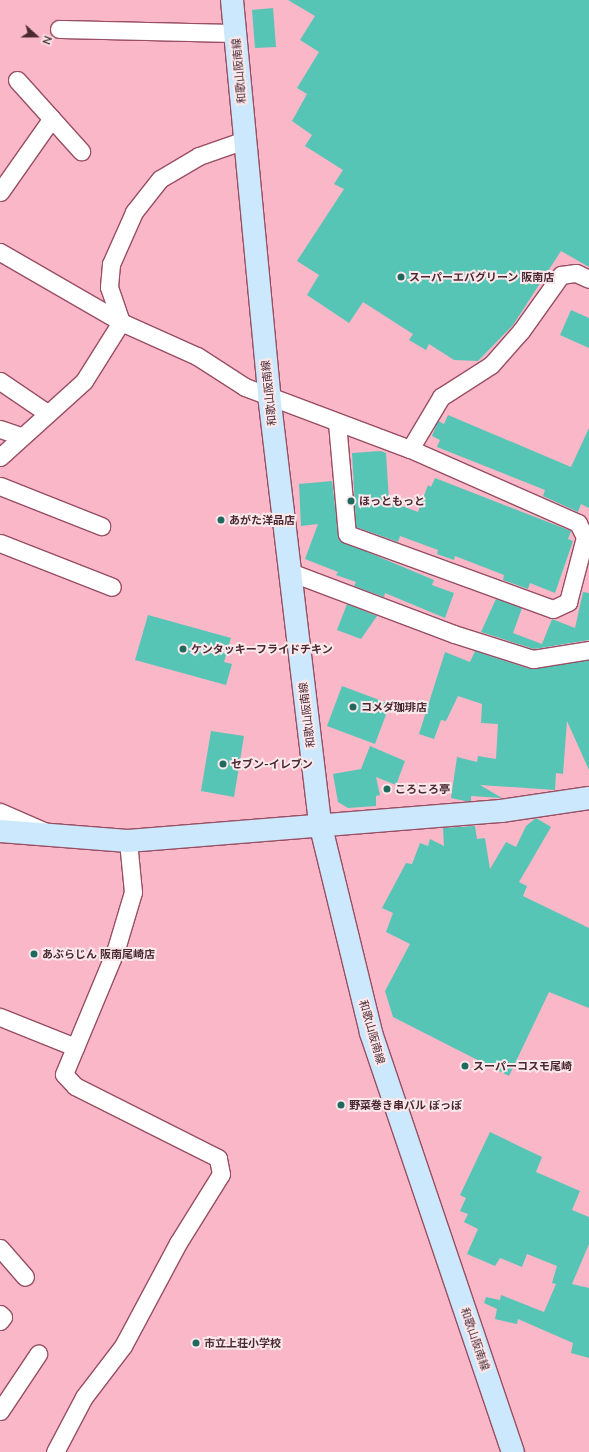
<!DOCTYPE html>
<html>
<head>
<meta charset="utf-8">
<style>
	body { margin:0 }
	#map { position:relative; width:589px; height:1452px; overflow:hidden; background:#fab7c7; font-family:Mulish,"Noto Sans JP",sans-serif }
	div>[style] { position:absolute }
	.building>* { inset:0; background:#56c5b6 }
	.roads { filter:drop-shadow(1px 0 #984e63) drop-shadow(-1px 0 #984e63) drop-shadow(0 1px #984e63) drop-shadow(0 -1px #984e63) }
	.street>* { height:17px; margin:-8.5px; padding:0 8.5px; transform-origin:8.5px; border-radius:8.5px; background:#fff }
	.secondary>* { height:22px; margin:-11px; padding:0 11px; transform-origin:11px; border-radius:11px; background:#cce8fc }
	.dots>* { width:11px; height:11px; translate:-50% -50%; box-sizing:border-box; border:2px solid #fae8eb; border-radius:50% }
	span { translate:-50% -50%; white-space:nowrap; text-align:center; line-height:1.15; -webkit-text-stroke:4px #fae8eb; paint-order:stroke }
	.street-label { font-size:11px; color:#4a2932 }
	.poi-label { font-size:11px; color:#4a2932; font-weight:700 }
	.left { translate:0 -50%; text-align:left }
	.north { position:absolute; left:16px; top:16px; width:40px; height:40px; -webkit-text-stroke:3px #fae8eb; paint-order:stroke; rotate:111deg; font-size:11px; font-weight:700; line-height:16px; text-align:center; color:#4a2932 }
	.north::after { content:''; display:block; margin:auto; width:14px; height:18px; background:#4a2932; clip-path:polygon(50% 0,100% 100%,50% 72%,0 100%) }
</style>
</head>
<body>
<div id="map">
	<div class="building">
		<div style="clip-path:polygon(288px 0,589px 0,589px 267px,561px 251px,513px 325px,478px 361px,454px 360px,429px 344px,426px 350px,409px 340px,413px 334px,363px 302px,349px 323px,307px 295px,319px 275px,297px 261px,344px 189px,334px 184px,343px 170px,305px 146px,312px 135px,292px 121px,307px 94px,297px 88px,319px 52px,300px 40px,315px 16px)"></div>
		<div style="clip-path:polygon(273px 8px,276px 47px,255px 48px,252px 10px)"></div>
		<div style="clip-path:polygon(571px 310px,589px 318px,589px 348px,560px 335px)"></div>
		<div style="clip-path:polygon(448px 415px,571px 467px,589px 428px,589px 508px,581px 504px,578px 512px,543px 496px,545px 490px,437px 447px,440px 440px,432px 436px,438px 421px,444px 424px)"></div>
		<div style="clip-path:polygon(380px 451px,386px 453px,389px 501px,418px 512px,428px 485px,431px 487px,435px 478px,571px 531px,568px 539px,573px 541px,555px 593px,530px 583px,528px 589px,503px 580px,504px 575px,455px 556px,454px 560px,437px 554px,438px 550px,400px 536px,398px 542px,356px 527px,352px 453px)"></div>
		<div style="clip-path:polygon(332px 481px,339px 540px,434px 580px,432px 585px,454px 593px,445px 618px,385px 593px,384px 597px,354px 586px,356px 582px,336px 575px,338px 572px,305px 559px,318px 524px,301px 526px,299px 484px)"></div>
		<div style="clip-path:polygon(583px 592px,589px 593px,589px 640px,534px 649px,481px 632px,496px 599px,522px 608px,513px 633px,542px 644px,552px 619px,575px 628px)"></div>
		<div style="clip-path:polygon(347px 604px,377px 616px,361px 639px,337px 630px)"></div>
		<div style="clip-path:polygon(148px 615px,231px 638px,224px 662px,232px 664px,226px 685px,135px 660px)"></div>
		<div style="clip-path:polygon(475px 651px,530px 669px,589px 660px,589px 770px,567px 721px,563px 774px,556px 773px,555px 790px,480px 785px,502px 798px,471px 796px,471px 801px,465px 801px,451px 798px,457px 757px,477px 762px,478px 756px,496px 759px,498px 724px,481px 723px,482px 704px,458px 696px,446px 721px,441px 720px,434px 739px,419px 734px,445px 652px,470px 662px)"></div>
		<div style="clip-path:polygon(342px 686px,390px 704px,375px 744px,327px 726px)"></div>
		<div style="clip-path:polygon(211px 731px,244px 736px,234px 797px,201px 791px)"></div>
		<div style="clip-path:polygon(370px 746px,405px 761px,396px 785px,376px 777px,380px 795px,376px 796px,376px 806px,348px 808px,338px 802px,333px 774px,361px 769px)"></div>
		<div style="clip-path:polygon(536px 818px,551px 827px,519px 882px,527px 886px,523px 896px,589px 928px,589px 1008px,549px 992px,509px 1076px,393px 1017px,385px 991px,410px 944px,386px 932px,393px 913px,382px 908px,406px 863px,412px 864px,420px 843px,428px 846px,430px 839px,444px 846px,443px 828px,475px 826px,477px 839px,485px 838px,490px 869px,506px 842px,516px 847px,526px 826px)"></div>
		<div style="clip-path:polygon(490px 1132px,542px 1157px,536px 1172px,580px 1191px,572px 1210px,589px 1217px,589px 1244px,572px 1284px,589px 1288px,589px 1358px,571px 1353px,573px 1343px,518px 1319px,517px 1324px,495px 1319px,497px 1309px,484px 1303px,486px 1297px,500px 1300px,501px 1295px,544px 1312px,556px 1284px,552px 1283px,557px 1266px,527px 1254px,522px 1267px,500px 1258px,495px 1266px,467px 1254px,478px 1229px,464px 1222px,468px 1214px,460px 1211px,466px 1198px,460px 1195px)"></div>
	</div>
	<div class="roads">
		<div class="street">
			<div style="left:59px;top:29px;width:176px;rotate:1.3deg"></div>
			<div style="left:17px;top:80px;width:96px;rotate:48deg"></div>
			<div style="left:0;top:192px;width:90px;rotate:-54.9deg"></div>
			<div style="left:0;top:252px;width:140px;rotate:30deg"></div>
			<div style="left:121px;top:322px;width:83px;rotate:24.1deg"></div>
			<div style="left:197px;top:356px;width:57px;rotate:32.9deg"></div>
			<div style="left:245px;top:387px;width:176px;rotate:20.6deg"></div>
			<div style="left:410px;top:449px;width:61px;rotate:-59.2deg"></div>
			<div style="left:441px;top:397px;width:59px;rotate:-32.6deg"></div>
			<div style="left:491px;top:365px;width:45px;rotate:-48.6deg"></div>
			<div style="left:521px;top:331px;width:69px;rotate:-54.5deg"></div>
			<div style="left:561px;top:275px;width:15px;rotate:-8deg"></div>
			<div style="left:576px;top:273px;width:14px;rotate:25deg"></div>
			<div style="left:121px;top:322px;width:37px;rotate:-109deg"></div>
			<div style="left:109px;top:287px;width:23px;rotate:-85deg"></div>
			<div style="left:111px;top:264px;width:57px;rotate:-66.1deg"></div>
			<div style="left:134px;top:212px;width:42px;rotate:-51.8deg"></div>
			<div style="left:160px;top:179px;width:45px;rotate:-30.5deg"></div>
			<div style="left:199px;top:156px;width:49px;rotate:-19.2deg"></div>
			<div style="left:0;top:381px;width:57px;rotate:34.2deg"></div>
			<div style="left:337px;top:423px;width:111px;rotate:84.9deg"></div>
			<div style="left:347px;top:534px;width:219px;rotate:20deg"></div>
			<div style="left:553px;top:609px;width:17px;rotate:-25deg"></div>
			<div style="left:568px;top:602px;width:67px;rotate:-75.3deg"></div>
			<div style="left:585px;top:537px;width:16px;rotate:-117deg"></div>
			<div style="left:578px;top:523px;width:184px;rotate:-156.2deg"></div>
			<div style="left:0;top:429px;width:21px;rotate:19deg"></div>
			<div style="left:0;top:457px;width:113px;rotate:-42.1deg"></div>
			<div style="left:84px;top:381px;width:70px;rotate:-57.9deg"></div>
			<div style="left:0;top:486px;width:109px;rotate:21.6deg"></div>
			<div style="left:0;top:543px;width:120px;rotate:21.4deg"></div>
			<div style="left:290px;top:572px;width:175px;rotate:20.7deg"></div>
			<div style="left:454px;top:634px;width:83px;rotate:17.6deg"></div>
			<div style="left:533px;top:659px;width:57px;rotate:-9.1deg"></div>
			<div style="left:0;top:812px;width:48px;rotate:23.4deg"></div>
			<div style="left:0;top:1017px;width:81px;rotate:21.8deg"></div>
			<div style="left:0;top:1248px;width:38px;rotate:49deg"></div>
			<div style="left:0;top:1314px;width:4px;rotate:45deg"></div>
			<div style="left:3px;top:1317px;width:5px;rotate:127deg"></div>
			<div style="left:0;top:1411px;width:69px;rotate:-56.3deg"></div>
			<div style="left:55px;top:1452px;width:62px;rotate:-62.2deg"></div>
			<div style="left:84px;top:1397px;width:64px;rotate:-52.6deg"></div>
			<div style="left:123px;top:1346px;width:117px;rotate:-61.9deg"></div>
			<div style="left:178px;top:1243px;width:81px;rotate:-58.1deg"></div>
			<div style="left:221px;top:1174px;width:16px;rotate:-101deg"></div>
			<div style="left:218px;top:1158px;width:160px;rotate:-153.3deg"></div>
			<div style="left:75px;top:1086px;width:16px;rotate:-133deg"></div>
			<div style="left:64px;top:1074px;width:135px;rotate:-67.4deg"></div>
			<div style="left:116px;top:949px;width:59px;rotate:-73.4deg"></div>
			<div style="left:133px;top:892px;width:51px;rotate:-95.6deg"></div>
		</div>
		<div class="secondary">
			<div style="left:232px;top:0;width:397px;rotate:84.6deg"></div>
			<div style="left:269px;top:395px;width:431px;rotate:83.2deg"></div>
			<div style="left:320px;top:823px;width:216px;rotate:76.3deg"></div>
			<div style="left:371px;top:1033px;width:442px;rotate:71.3deg"></div>
			<div style="left:0;top:831px;width:128px;rotate:4.5deg"></div>
			<div style="left:128px;top:841px;width:374px;rotate:-4.6deg"></div>
			<div style="left:501px;top:811px;width:89px;rotate:-8.4deg"></div>
		</div>
	</div>
	<div class="dots">
		<div style="left:401px;top:277px;background:#20695f"></div>
		<div style="left:351px;top:501px;background:#20695f"></div>
		<div style="left:221px;top:520px;background:#20695f"></div>
		<div style="left:183px;top:649px;background:#20695f"></div>
		<div style="left:353px;top:707px;background:#20695f"></div>
		<div style="left:223px;top:764px;background:#20695f"></div>
		<div style="left:387px;top:789px;background:#20695f"></div>
		<div style="left:34px;top:954px;background:#20695f"></div>
		<div style="left:465px;top:1066px;background:#20695f"></div>
		<div style="left:341px;top:1105px;background:#20695f"></div>
		<div style="left:196px;top:1343px;background:#20695f"></div>
	</div>
	<div class="street-label">
		<span style="left:239px;top:71px;rotate:-95deg">和歌山阪南線</span>
		<span style="left:269px;top:393px;rotate:-96deg">和歌山阪南線</span>
		<span style="left:307px;top:715px;rotate:-97deg">和歌山阪南線</span>
		<span style="left:372px;top:1032px;rotate:74deg">和歌山阪南線</span>
		<span style="left:475px;top:1339px;rotate:71deg">和歌山阪南線</span>
	</div>
	<div class="poi-label">
		<span class="left" style="left:409px;top:277px">スーパーエバグリーン 阪南店</span>
		<span class="left" style="left:359px;top:501px">ほっともっと</span>
		<span class="left" style="left:229px;top:520px">あがた洋品店</span>
		<span class="left" style="left:191px;top:649px">ケンタッキーフライドチキン</span>
		<span class="left" style="left:361px;top:707px">コメダ珈琲店</span>
		<span class="left" style="left:231px;top:764px">セブン-イレブン</span>
		<span class="left" style="left:395px;top:789px">ころころ亭</span>
		<span class="left" style="left:42px;top:954px">あぶらじん 阪南尾崎店</span>
		<span class="left" style="left:473px;top:1066px">スーパーコスモ尾崎</span>
		<span class="left" style="left:349px;top:1105px">野菜巻き串バル ぽっぽ</span>
		<span class="left" style="left:204px;top:1343px">市立上荘小学校</span>
	</div>
	<div class="north">N</div>
</div>
</body>
</html>
